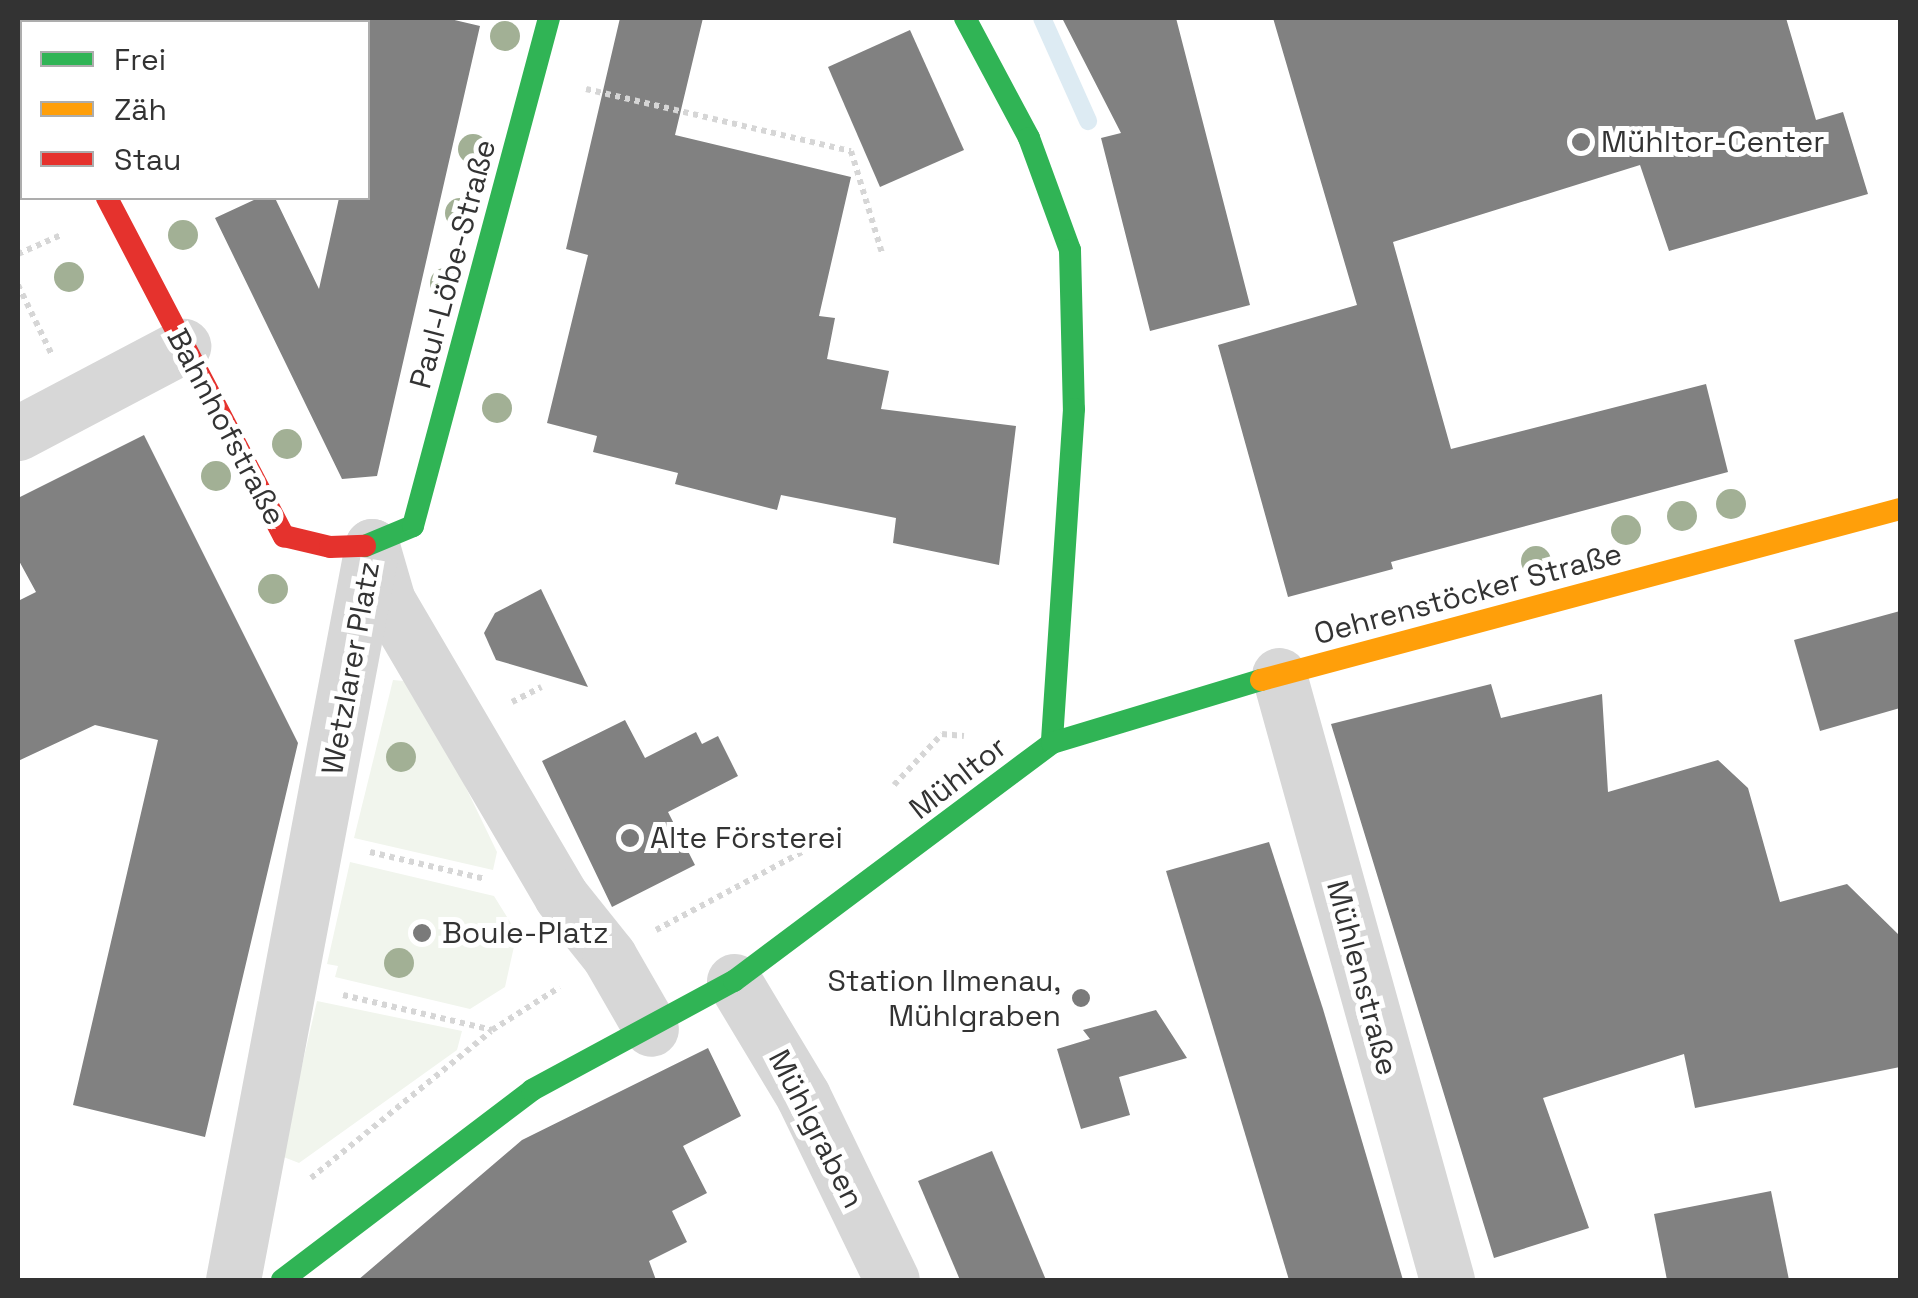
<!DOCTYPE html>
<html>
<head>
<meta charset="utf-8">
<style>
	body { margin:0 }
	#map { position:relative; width:1918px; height:1298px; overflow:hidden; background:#fff; font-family:"Space Grotesk",sans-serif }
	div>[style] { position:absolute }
	.green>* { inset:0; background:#f1f5ed }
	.stream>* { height:18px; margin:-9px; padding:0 9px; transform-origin:9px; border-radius:9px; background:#ddebf3 }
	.building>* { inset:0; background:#818181 }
	.path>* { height:6px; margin-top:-3px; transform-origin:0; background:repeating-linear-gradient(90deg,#d6d6d6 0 5px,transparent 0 10px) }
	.street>* { height:55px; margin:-27.5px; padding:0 27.5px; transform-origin:27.5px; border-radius:27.5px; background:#d7d7d7 }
	.fast>* { height:22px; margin:-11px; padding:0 11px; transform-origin:11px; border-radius:11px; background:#30b455 }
	.slow>* { height:22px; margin:-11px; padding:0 11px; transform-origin:11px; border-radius:11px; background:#ff9f0a }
	.jam>* { height:22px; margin:-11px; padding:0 11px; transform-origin:11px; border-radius:11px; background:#e5322d }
	.trees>* { width:30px; height:30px; margin:-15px; border-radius:50%; background:#a2b095 }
	.dots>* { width:28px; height:28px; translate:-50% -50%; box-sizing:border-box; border:5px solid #fff; border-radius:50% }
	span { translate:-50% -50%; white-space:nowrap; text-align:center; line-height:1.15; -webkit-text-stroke:10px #fff; paint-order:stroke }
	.poi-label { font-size:30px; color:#333 }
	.left { translate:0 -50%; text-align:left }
	.right { translate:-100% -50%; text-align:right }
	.street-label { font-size:30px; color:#333 }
	.frame { position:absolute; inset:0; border:20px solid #333; pointer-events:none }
	.legend { position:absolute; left:20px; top:20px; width:350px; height:180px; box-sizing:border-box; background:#fff; border:2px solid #adadad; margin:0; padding:12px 18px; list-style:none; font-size:30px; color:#333 }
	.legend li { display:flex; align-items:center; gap:20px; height:50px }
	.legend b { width:50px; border:2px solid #adadad }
</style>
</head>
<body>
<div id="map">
	<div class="green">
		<div style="clip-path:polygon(393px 680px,415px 682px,497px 852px,493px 870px,354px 838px)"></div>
		<div style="clip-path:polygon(350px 862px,494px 896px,517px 933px,505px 987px,470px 1009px,335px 977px,338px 966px,327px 964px)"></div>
		<div style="clip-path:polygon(317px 1001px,462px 1031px,457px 1050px,299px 1163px,281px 1156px)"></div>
	</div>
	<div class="stream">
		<div style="left:1042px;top:18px;width:113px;rotate:65.9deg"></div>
	</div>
	<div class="building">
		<div style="clip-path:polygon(368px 18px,446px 18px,480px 26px,377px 476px,342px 479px,215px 218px,258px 198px,275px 198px,319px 289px,339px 198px,368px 198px)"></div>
		<div style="clip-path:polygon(620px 18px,703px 18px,675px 135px,851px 177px,819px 316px,835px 318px,827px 359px,889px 371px,881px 409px,1016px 426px,999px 565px,893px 543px,896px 518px,781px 495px,777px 510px,675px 484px,678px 473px,593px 452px,597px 436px,547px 423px,588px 255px,566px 249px)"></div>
		<div style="clip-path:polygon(1062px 18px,1176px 18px,1250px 305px,1150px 331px,1101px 138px,1121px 133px)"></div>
		<div style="clip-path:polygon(1273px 18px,1786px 18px,1816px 120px,1843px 112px,1868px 194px,1669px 251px,1640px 165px,1393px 242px,1451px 449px,1706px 384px,1728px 472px,1391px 562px,1393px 569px,1288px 597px,1218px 345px,1357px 305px)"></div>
		<div style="clip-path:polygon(910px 30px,964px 150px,880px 187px,828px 67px)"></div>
		<div style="clip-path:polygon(144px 435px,298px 743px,205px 1137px,73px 1105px,158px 740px,95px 725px,18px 761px,18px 601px,36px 592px,18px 559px,18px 498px)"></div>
		<div style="clip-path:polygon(541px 589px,588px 687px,496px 660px,484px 633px,495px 613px)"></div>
		<div style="clip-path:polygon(1900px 611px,1900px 708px,1820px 731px,1794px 640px)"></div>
		<div style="clip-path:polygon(1491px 684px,1501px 718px,1602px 694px,1608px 792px,1718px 760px,1748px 788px,1780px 902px,1847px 884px,1900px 936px,1900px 1067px,1695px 1108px,1684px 1054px,1543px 1098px,1589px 1228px,1494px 1258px,1331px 724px)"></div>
		<div style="clip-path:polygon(625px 720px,645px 758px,696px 732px,702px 744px,718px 736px,738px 776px,668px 812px,695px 865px,612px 907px,542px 761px)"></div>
		<div style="clip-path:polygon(1269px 842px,1323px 1009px,1403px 1280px,1289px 1280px,1166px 871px)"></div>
		<div style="clip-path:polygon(1156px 1010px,1187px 1058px,1119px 1077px,1130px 1115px,1081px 1129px,1057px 1049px,1090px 1039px,1083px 1030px)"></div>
		<div style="clip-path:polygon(708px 1048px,741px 1116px,683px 1146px,707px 1193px,672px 1211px,687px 1242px,649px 1261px,656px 1280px,358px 1280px,522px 1140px)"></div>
		<div style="clip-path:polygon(992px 1151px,1046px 1280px,960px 1280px,918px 1181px)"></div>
		<div style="clip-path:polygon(1771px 1191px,1789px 1280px,1667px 1280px,1654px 1214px)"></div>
	</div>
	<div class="path">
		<div style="left:586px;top:89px;width:272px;rotate:13.2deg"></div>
		<div style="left:851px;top:151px;width:107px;rotate:73.1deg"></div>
		<div style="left:18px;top:254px;width:47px;rotate:-23.8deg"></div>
		<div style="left:18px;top:285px;width:76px;rotate:64.1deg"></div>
		<div style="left:512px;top:702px;width:33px;rotate:-27deg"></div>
		<div style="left:894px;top:785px;width:70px;rotate:-46.7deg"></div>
		<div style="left:942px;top:734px;width:22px;rotate:5deg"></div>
		<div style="left:370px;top:852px;width:118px;rotate:13.2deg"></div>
		<div style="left:656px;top:930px;width:178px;rotate:-28.1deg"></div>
		<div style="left:343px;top:995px;width:153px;rotate:13.2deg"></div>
		<div style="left:492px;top:1030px;width:80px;rotate:-32.3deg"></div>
		<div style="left:311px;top:1178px;width:232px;rotate:-39.2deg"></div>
	</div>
	<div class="street">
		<div style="left:18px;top:22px;width:11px;rotate:68deg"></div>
		<div style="left:18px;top:433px;width:187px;rotate:-27.8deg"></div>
		<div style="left:372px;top:546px;width:57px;rotate:73.8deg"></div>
		<div style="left:388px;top:601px;width:342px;rotate:59.6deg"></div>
		<div style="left:561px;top:896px;width:77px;rotate:51.3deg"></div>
		<div style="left:609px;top:956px;width:84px;rotate:60.1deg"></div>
		<div style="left:1279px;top:675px;width:628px;rotate:74.48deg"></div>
		<div style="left:734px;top:981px;width:134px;rotate:59deg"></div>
		<div style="left:803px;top:1096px;width:204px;rotate:64.2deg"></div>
		<div style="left:233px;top:1280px;width:747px;rotate:-79.28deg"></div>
	</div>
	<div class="fast">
		<div style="left:965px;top:18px;width:136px;rotate:61.9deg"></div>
		<div style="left:1029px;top:138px;width:119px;rotate:69.9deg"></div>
		<div style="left:1070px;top:250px;width:159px;rotate:88.6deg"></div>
		<div style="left:1074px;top:409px;width:335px;rotate:93.8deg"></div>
		<div style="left:365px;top:546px;width:52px;rotate:-22.6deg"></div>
		<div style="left:413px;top:526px;width:526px;rotate:-75.01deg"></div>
		<div style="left:282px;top:1280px;width:314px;rotate:-37.2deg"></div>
		<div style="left:532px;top:1090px;width:230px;rotate:-28.4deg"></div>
		<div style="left:734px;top:981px;width:397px;rotate:-36.8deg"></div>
		<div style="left:1052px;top:743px;width:218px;rotate:-16.8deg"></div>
	</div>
	<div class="slow">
		<div style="left:1261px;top:680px;width:661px;rotate:-14.98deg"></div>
	</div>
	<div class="jam">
		<div style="left:107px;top:198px;width:382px;rotate:62.4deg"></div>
		<div style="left:284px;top:536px;width:47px;rotate:13.4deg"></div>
		<div style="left:330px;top:547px;width:35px;rotate:-2deg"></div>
	</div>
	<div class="trees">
		<div style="left:505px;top:36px"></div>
		<div style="left:473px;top:149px"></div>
		<div style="left:460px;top:213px"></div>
		<div style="left:183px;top:235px"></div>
		<div style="left:69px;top:277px"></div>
		<div style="left:445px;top:283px"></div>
		<div style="left:497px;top:408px"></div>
		<div style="left:287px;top:444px"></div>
		<div style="left:216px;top:476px"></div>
		<div style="left:1731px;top:504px"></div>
		<div style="left:1682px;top:516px"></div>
		<div style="left:1626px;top:530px"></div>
		<div style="left:1536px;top:561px"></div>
		<div style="left:273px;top:589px"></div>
		<div style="left:401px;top:757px"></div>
		<div style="left:399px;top:963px"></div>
	</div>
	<div class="dots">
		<div style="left:1581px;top:142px;background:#7a7a7a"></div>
		<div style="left:630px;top:838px;background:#7a7a7a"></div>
		<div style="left:422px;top:933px;background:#7a7a7a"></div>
		<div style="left:1081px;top:998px;background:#7a7a7a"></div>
	</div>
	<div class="poi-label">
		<span class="left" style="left:1601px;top:142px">Mühltor-Center</span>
		<span class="left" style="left:650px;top:838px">Alte Försterei</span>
		<span class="left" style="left:442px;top:933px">Boule-Platz</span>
		<span class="right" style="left:1061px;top:998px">Station Ilmenau,<br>Mühlgraben</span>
	</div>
	<div class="street-label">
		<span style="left:453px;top:264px;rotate:-75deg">Paul-Löbe-Straße</span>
		<span style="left:226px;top:427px;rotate:62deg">Bahnhofstraße</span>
		<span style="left:1468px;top:594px;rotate:-15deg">Oehrenstöcker Straße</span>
		<span style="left:351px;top:668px;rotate:-80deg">Wetzlarer Platz</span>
		<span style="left:958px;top:778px;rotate:-38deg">Mühltor</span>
		<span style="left:1362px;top:978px;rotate:75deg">Mühlenstraße</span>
		<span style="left:816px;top:1129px;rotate:63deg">Mühlgraben</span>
	</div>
	<div class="frame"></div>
	<ul class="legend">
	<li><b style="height:12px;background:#30b455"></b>Frei</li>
	<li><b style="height:12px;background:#ff9f0a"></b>Zäh</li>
	<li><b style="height:12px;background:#e5322d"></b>Stau</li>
	</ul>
</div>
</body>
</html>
